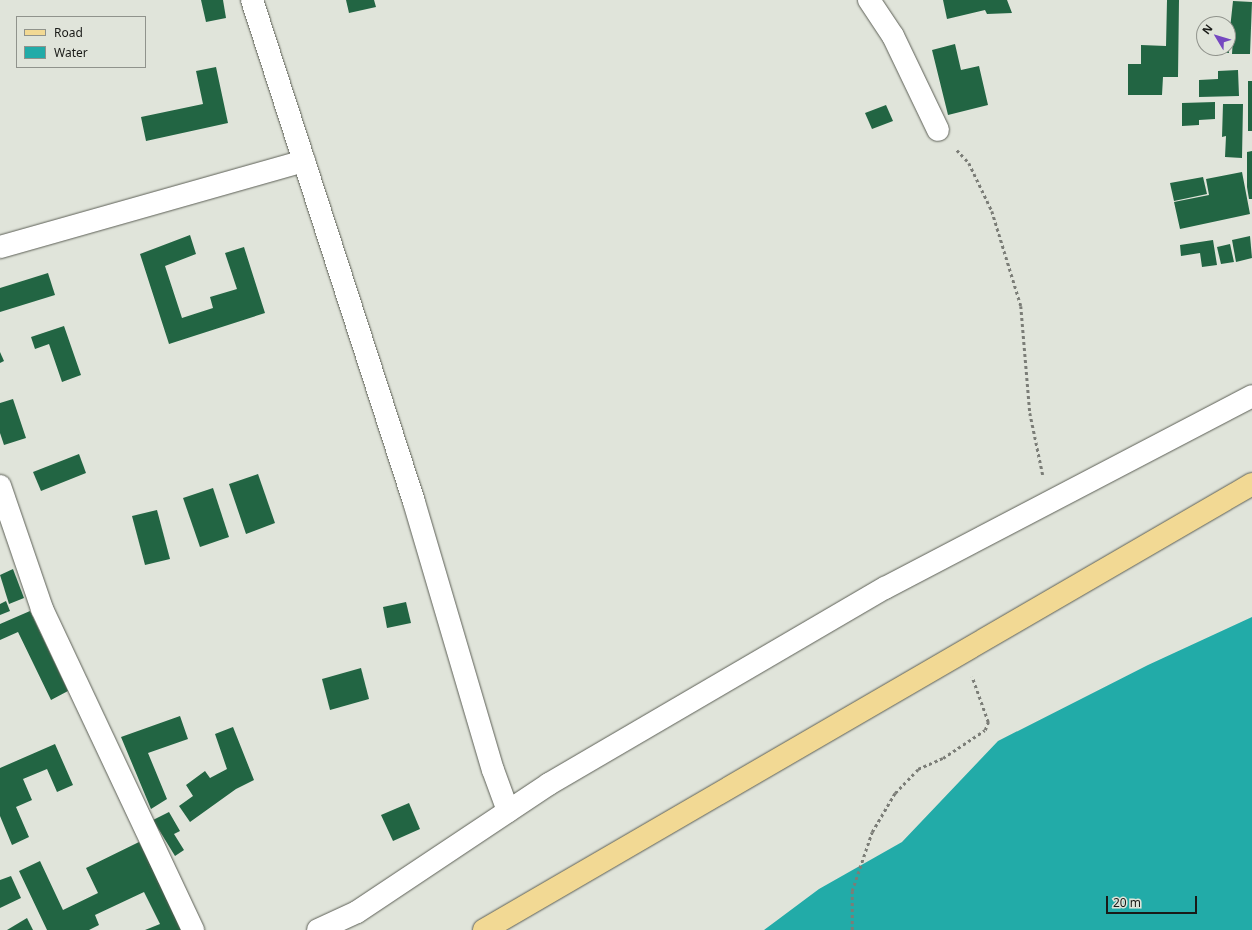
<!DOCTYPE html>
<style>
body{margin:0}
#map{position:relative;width:1252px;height:930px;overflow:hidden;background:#e0e4da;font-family:"Noto Sans",sans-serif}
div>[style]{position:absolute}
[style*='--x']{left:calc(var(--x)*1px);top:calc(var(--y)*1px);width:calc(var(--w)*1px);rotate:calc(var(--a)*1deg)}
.water>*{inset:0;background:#22aba8}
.building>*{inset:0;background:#226543}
.path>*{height:2.5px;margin-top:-1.25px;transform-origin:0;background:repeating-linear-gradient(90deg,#7b7d77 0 3px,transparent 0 6px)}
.roads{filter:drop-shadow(0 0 1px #5c5f56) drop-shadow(0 0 1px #5c5f56)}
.minor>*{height:22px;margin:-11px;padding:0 11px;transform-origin:11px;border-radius:11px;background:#fff}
.major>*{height:22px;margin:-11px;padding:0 11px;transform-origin:11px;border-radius:11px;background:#f2d994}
span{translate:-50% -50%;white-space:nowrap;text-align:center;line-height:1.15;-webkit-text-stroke:4px #e0e4da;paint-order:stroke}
.legend{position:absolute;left:16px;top:16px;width:130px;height:52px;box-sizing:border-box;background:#e0e4da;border:1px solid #90938c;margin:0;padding:5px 7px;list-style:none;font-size:12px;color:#191a17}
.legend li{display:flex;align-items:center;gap:8px;height:20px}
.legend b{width:20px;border:1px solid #90938c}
.north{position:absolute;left:1196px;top:16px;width:40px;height:40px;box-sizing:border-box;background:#e0e4da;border:1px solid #90938c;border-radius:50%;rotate:308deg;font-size:11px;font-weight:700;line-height:16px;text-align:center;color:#191a17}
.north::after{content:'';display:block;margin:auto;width:14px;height:18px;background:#7548c0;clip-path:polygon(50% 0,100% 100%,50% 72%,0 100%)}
.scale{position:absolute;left:1106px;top:896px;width:91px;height:18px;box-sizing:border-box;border:2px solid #191a17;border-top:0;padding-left:5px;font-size:12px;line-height:14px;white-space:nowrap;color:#191a17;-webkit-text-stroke:3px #e0e4da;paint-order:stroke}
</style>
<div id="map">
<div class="water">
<div style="clip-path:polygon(1252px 617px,1252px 930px,764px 930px,819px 889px,902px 842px,998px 741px,1148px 665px)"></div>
</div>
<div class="building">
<div style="clip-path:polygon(201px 0,223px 0,226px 18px,206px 22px)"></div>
<div style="clip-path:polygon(346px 0,374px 0,376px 7px,349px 13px)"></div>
<div style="clip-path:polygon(943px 0,1007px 0,1012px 13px,987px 14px,985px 10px,947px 19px)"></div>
<div style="clip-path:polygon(1167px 0,1179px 0,1178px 77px,1163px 77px,1162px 95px,1128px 95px,1128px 64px,1141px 64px,1141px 45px,1166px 46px)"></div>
<div style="clip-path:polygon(1233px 1px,1252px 2px,1250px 54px,1232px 54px,1233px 38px,1229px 38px)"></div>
<div style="clip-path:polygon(1228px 40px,1229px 53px,1214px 52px,1215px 48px,1228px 48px)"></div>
<div style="clip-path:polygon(955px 44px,961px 70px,979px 66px,988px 105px,948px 115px,932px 50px)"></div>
<div style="clip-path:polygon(216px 67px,228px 123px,146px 141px,141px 117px,203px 104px,196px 71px)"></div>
<div style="clip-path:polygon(1238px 70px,1239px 96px,1199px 97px,1199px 80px,1218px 79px,1218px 71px)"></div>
<div style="clip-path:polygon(1248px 81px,1252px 81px,1252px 131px,1248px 131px)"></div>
<div style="clip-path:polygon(1215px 102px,1215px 119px,1199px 120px,1199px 125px,1182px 126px,1182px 103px)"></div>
<div style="clip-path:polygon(1223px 104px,1243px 104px,1242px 158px,1225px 157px,1226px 136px,1222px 137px)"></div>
<div style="clip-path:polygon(886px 105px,893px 121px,872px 129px,865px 113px)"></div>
<div style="clip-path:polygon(1252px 151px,1252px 199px,1249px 199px,1247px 187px,1247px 152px)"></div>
<div style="clip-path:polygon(1242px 172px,1250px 214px,1180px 229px,1174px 202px,1209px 195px,1206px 179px)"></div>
<div style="clip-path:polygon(1203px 177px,1207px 194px,1174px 201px,1170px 183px)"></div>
<div style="clip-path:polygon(190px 235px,196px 254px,165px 266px,182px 318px,213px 308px,210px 297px,237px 289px,225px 253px,244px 247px,265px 313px,169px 344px,140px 254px)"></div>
<div style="clip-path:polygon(1250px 236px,1252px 258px,1236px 262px,1232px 240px)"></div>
<div style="clip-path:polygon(1213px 240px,1217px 265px,1202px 267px,1200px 253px,1181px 256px,1180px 245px)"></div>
<div style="clip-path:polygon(1230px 244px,1234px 262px,1221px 264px,1217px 247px)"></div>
<div style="clip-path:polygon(48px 273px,55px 295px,0 312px,0 288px)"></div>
<div style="clip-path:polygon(64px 326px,81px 375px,62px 382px,49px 344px,35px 349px,31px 337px)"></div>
<div style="clip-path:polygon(0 352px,4px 361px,0 363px)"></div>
<div style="clip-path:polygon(13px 399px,26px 438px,4px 445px,0 433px,0 403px)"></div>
<div style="clip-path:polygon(79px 454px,86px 473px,41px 491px,33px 472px)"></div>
<div style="clip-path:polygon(258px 474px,275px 523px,246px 534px,229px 484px)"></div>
<div style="clip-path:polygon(213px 488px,229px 537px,200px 547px,183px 498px)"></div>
<div style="clip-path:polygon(157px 510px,170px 559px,145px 565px,132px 516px)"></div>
<div style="clip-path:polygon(13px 569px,24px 598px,9px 604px,0 575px)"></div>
<div style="clip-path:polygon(6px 601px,10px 611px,0 615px,0 604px)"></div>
<div style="clip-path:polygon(406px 602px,411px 623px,387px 628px,383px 607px)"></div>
<div style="clip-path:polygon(30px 611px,68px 691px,51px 700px,18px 632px,0 640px,0 624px)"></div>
<div style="clip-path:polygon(361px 668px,369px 699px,330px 710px,322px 679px)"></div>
<div style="clip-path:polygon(180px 716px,188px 739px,148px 753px,167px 799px,151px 809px,121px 737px)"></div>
<div style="clip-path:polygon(233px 727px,254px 780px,236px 789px,190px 822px,179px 806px,193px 796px,186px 785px,205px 771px,210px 778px,227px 769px,215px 734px)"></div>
<div style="clip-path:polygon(55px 744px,73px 785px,57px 792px,47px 769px,23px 779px,32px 800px,16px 807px,29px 837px,12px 845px,0 816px,0 768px)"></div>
<div style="clip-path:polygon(409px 803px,420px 829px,393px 841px,381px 815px)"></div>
<div style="clip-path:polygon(169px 812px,180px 831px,174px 834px,184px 850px,175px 856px,153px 820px)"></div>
<div style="clip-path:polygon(139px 842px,183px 930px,145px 930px,160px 924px,144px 892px,95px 915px,99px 925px,89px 930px,47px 930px,19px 871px,40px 861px,63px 910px,98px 893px,86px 868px)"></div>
<div style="clip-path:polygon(11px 876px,21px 898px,0 908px,0 880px)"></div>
<div style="clip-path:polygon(27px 918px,33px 930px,7px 930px)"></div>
</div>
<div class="path">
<div style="--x:957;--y:150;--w:18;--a:47"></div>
<div style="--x:969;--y:163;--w:53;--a:64.4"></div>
<div style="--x:992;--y:211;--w:99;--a:73"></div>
<div style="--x:1021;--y:306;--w:107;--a:85.2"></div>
<div style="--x:1030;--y:413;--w:63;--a:78.2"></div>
<div style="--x:852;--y:930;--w:39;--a:-90"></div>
<div style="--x:852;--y:891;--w:62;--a:-71.3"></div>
<div style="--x:872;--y:832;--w:45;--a:-59.5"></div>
<div style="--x:895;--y:793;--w:33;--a:-46"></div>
<div style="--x:918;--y:769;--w:27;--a:-24"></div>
<div style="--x:943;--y:758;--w:50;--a:-33.7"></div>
<div style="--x:985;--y:730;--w:9;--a:-69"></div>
<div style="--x:988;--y:722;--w:48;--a:-109.6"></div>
</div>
<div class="roads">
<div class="minor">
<div style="--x:252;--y:0;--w:527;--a:72.11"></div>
<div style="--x:414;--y:502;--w:279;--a:73.6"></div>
<div style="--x:493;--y:770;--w:44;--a:69.9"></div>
<div style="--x:869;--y:0;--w:43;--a:56.3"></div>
<div style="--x:893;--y:36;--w:104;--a:64.4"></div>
<div style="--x:0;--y:247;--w:316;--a:-15.8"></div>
<div style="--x:0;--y:486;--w:130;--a:71.1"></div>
<div style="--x:42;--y:609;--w:355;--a:64.8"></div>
<div style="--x:318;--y:930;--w:43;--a:-24.8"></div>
<div style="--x:357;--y:912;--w:231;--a:-33.7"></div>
<div style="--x:549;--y:784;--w:389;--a:-30.3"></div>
<div style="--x:885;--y:588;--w:414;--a:-27.6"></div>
</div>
<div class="major">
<div style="--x:484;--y:930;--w:888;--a:-30.14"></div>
</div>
</div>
<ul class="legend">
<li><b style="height:5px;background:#f2d994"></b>Road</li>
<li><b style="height:11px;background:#22aba8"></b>Water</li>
</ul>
<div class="north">N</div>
<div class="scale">20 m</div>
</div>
